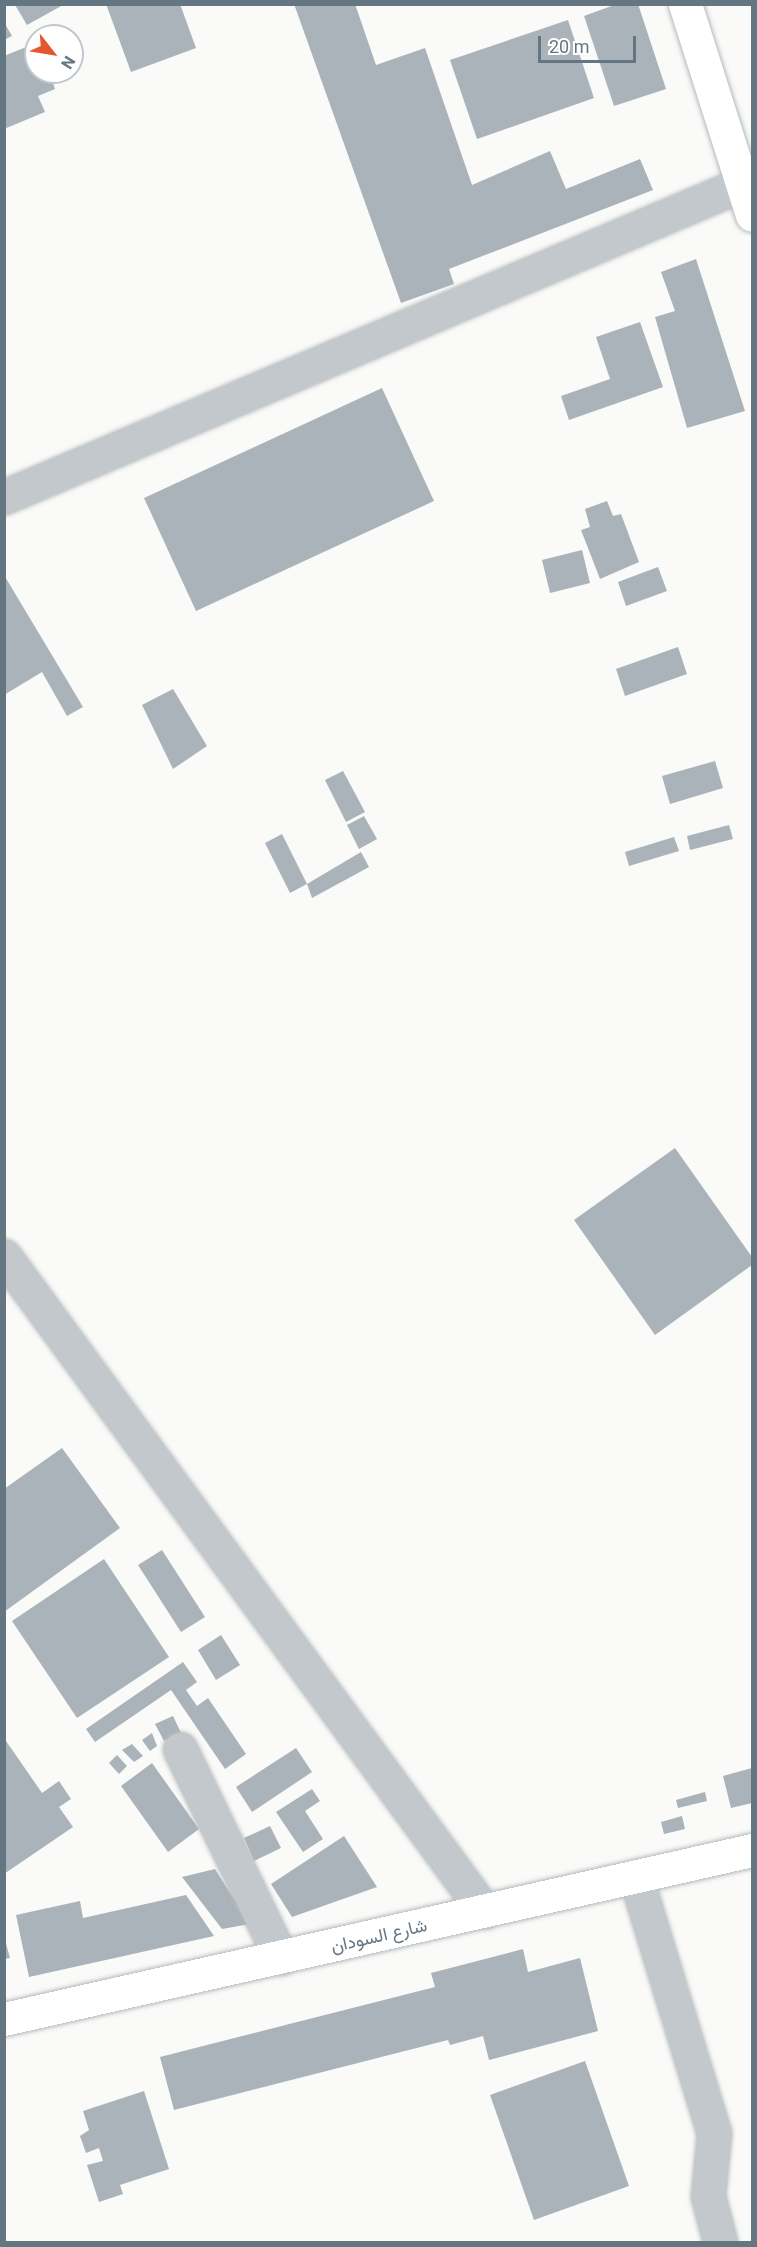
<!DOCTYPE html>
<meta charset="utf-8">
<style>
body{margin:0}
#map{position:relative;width:757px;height:2247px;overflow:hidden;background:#fafaf8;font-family:Roboto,Vazirmatn,sans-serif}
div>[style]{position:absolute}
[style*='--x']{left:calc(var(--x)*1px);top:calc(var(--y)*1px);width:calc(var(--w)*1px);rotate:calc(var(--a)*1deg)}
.building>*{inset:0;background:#aab3b9}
.roads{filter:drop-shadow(0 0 2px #b5babe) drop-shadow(0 0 2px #b5babe)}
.minor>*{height:33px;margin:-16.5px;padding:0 16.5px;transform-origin:16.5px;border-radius:16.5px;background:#c3c8cc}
.major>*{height:33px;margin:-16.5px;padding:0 16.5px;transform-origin:16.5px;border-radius:16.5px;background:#fff}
span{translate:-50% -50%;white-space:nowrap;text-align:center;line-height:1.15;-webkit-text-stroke:6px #fff;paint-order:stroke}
.street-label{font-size:18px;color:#657683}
.frame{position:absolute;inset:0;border:6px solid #657683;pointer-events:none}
.north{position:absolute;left:24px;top:24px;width:60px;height:60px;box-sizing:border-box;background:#fff;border:2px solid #c1c8cd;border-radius:50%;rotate:121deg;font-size:16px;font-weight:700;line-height:24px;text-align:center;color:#657683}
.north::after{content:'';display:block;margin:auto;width:21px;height:27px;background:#e4572e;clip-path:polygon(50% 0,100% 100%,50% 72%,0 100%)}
.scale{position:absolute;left:538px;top:36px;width:98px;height:27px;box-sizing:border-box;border:3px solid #657683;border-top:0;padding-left:8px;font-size:18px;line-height:21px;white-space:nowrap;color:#657683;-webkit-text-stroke:4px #fff;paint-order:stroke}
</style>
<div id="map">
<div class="building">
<div style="clip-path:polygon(106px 4px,180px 4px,196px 48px,131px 72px)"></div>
<div style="clip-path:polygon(294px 4px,355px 4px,376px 65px,425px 48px,472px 185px,550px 151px,566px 189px,640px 159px,653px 190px,449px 269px,454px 284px,401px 303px)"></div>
<div style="clip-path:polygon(617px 4px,638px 4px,666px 89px,614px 106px,584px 16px)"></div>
<div style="clip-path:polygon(15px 5px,63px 5px,27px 25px)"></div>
<div style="clip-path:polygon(568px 20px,594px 98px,477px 139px,450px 60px)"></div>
<div style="clip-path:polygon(4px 22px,12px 36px,4px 40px)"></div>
<div style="clip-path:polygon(36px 43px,36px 72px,49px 72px,55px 89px,38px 96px,45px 112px,4px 129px,4px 56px)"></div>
<div style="clip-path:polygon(696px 259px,745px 411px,687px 428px,655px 317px,675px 311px,661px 272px)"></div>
<div style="clip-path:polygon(640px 322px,663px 387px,569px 420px,561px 396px,610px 379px,596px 337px)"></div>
<div style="clip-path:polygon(382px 388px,434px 501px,196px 611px,144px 498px)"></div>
<div style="clip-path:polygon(607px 501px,613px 516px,621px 514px,639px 562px,600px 579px,581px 530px,590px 527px,585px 509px)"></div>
<div style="clip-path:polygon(582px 550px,590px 583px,550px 593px,542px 560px)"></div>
<div style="clip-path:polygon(658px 567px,667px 591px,626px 606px,618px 582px)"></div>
<div style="clip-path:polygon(4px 575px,83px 707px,67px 716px,42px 672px,4px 695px)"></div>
<div style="clip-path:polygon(678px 647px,687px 674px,625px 696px,616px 669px)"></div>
<div style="clip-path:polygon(173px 689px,207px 746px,173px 769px,142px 705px)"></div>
<div style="clip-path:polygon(715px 761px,723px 788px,670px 804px,662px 776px)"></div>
<div style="clip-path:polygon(343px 771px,365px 812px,346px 822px,325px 780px)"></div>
<div style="clip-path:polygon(364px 816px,377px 839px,359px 849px,347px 825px)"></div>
<div style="clip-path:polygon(729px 825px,733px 839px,690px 850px,687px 836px)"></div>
<div style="clip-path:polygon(282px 834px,307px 884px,290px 893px,265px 843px)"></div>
<div style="clip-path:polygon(674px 837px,679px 851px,629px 866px,625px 852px)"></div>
<div style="clip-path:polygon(361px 852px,369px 867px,312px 898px,307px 884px)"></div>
<div style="clip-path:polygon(675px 1148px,752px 1257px,752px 1265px,655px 1335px,574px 1220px)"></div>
<div style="clip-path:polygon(62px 1448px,120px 1528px,4px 1612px,4px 1489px)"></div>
<div style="clip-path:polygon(162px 1550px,205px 1617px,181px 1632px,138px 1565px)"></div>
<div style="clip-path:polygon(104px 1559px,169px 1657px,77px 1718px,12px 1621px)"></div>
<div style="clip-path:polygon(221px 1635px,240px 1665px,216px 1680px,198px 1650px)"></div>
<div style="clip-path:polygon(183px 1662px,197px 1682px,186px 1690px,197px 1706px,208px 1698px,246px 1754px,225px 1769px,171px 1690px,95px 1742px,86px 1729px)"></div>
<div style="clip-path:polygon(173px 1716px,181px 1733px,164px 1741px,155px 1724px)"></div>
<div style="clip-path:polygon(152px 1733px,157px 1746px,150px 1751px,142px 1740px)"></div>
<div style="clip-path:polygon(4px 1738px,42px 1793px,59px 1781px,71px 1799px,59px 1807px,73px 1827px,4px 1874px)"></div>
<div style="clip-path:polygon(132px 1744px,143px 1756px,134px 1762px,122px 1750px)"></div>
<div style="clip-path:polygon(296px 1748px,312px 1772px,252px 1812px,236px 1787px)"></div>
<div style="clip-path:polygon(117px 1755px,127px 1766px,119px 1774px,109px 1763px)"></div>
<div style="clip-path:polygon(152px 1763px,199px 1829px,168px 1852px,121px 1786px)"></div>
<div style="clip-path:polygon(752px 1768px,752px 1803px,731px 1808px,723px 1776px)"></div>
<div style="clip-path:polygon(312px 1789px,320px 1801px,305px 1811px,323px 1839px,303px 1852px,276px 1812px)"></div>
<div style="clip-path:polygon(705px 1792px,707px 1801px,678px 1808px,676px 1800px)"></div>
<div style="clip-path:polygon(682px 1816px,685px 1829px,664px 1834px,661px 1822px)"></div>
<div style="clip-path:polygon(270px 1826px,281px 1848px,254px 1861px,244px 1838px)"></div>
<div style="clip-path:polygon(344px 1836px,377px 1887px,292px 1917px,271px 1884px)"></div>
<div style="clip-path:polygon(215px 1869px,250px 1924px,222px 1929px,182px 1877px)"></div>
<div style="clip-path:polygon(186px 1895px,214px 1936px,29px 1977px,16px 1915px,80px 1901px,83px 1918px)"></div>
<div style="clip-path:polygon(4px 1936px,10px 1958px,4px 1959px)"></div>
<div style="clip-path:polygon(523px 1949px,528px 1972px,580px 1958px,598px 2031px,489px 2060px,483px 2036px,450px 2045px,448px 2040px,174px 2110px,160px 2057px,435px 1987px,431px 1973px)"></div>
<div style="clip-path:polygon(585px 2061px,629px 2186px,534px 2220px,490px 2095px)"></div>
<div style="clip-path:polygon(144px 2091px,169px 2169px,120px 2185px,123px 2194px,99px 2202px,87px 2165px,103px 2161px,99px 2148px,86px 2153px,80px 2136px,89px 2130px,83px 2111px)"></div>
</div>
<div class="roads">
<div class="minor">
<div style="--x:4;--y:497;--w:802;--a:-22.98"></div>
<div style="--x:4;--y:1256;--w:813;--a:53.75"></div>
<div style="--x:180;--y:1749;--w:232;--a:64.2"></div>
<div style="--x:636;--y:1878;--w:267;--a:73"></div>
<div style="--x:714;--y:2133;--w:63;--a:95.4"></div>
<div style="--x:708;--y:2196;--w:48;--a:75.4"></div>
</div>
<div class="major">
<div style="--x:685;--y:4;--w:221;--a:72.4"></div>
<div style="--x:4;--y:2019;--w:767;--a:-12.73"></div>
</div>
</div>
<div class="street-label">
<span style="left:379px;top:1936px;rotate:-13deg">شارع السودان</span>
</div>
<div class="frame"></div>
<div class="north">N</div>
<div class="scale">20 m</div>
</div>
